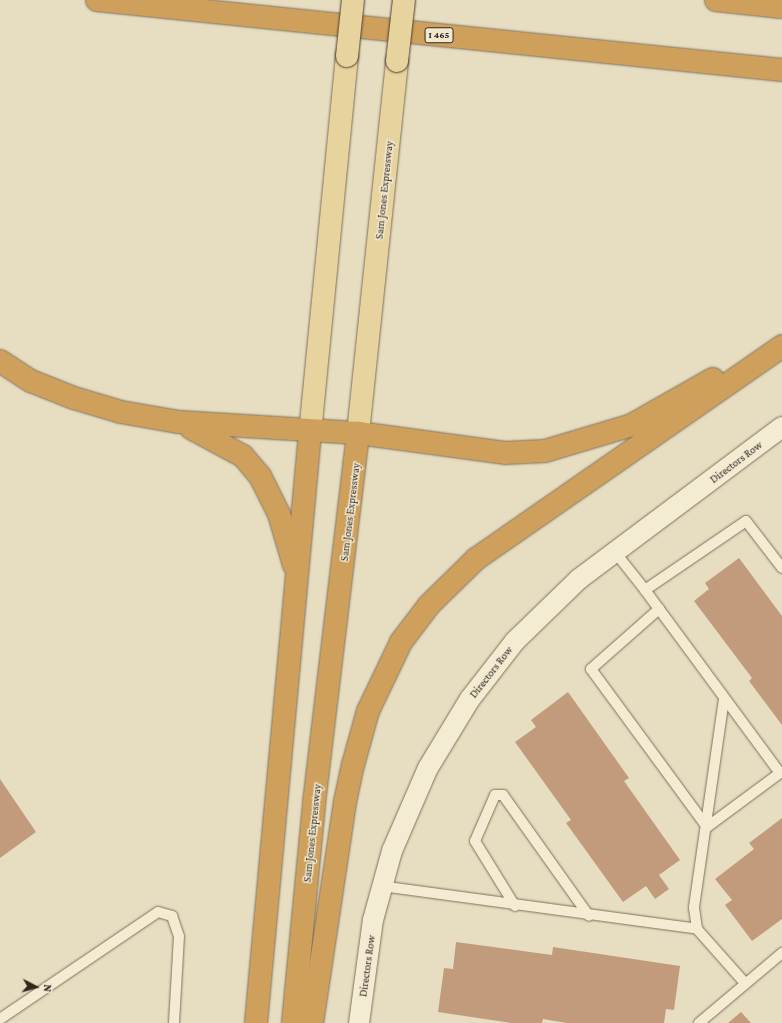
<!DOCTYPE html>
<style>
body{margin:0}
#map{position:relative;width:782px;height:1023px;overflow:hidden;background:#e7dec1;font-family:"Crimson Pro",serif}
div>[style]{position:absolute}
[style*='--x']{left:calc(var(--x)*1px);top:calc(var(--y)*1px);width:calc(var(--w)*1px);rotate:calc(var(--a)*1deg)}
.building>*{inset:0;background:#c19b7c}
.roads{filter:drop-shadow(0 0 1px #7f6f5b) drop-shadow(0 0 1px #7f6f5b)}
.lane>*{height:10px;margin:-5px;padding:0 5px;transform-origin:5px;border-radius:5px;background:#f4ebd3}
.street>*{height:20px;margin:-10px;padding:0 10px;transform-origin:10px;border-radius:10px;background:#f4ebd3}
.primary>*{height:22px;margin:-11px;padding:0 11px;transform-origin:11px;border-radius:11px;background:#e7d39d}
.highway>*{height:22px;margin:-11px;padding:0 11px;transform-origin:11px;border-radius:11px;background:#cea05b}
.bridges{filter:drop-shadow(0 0 1px #4d3e2f) drop-shadow(0 0 1px #4d3e2f)}
.primary-bridge>*{height:22px;margin:-11px;padding:0 11px;transform-origin:11px;border-radius:11px;background:#e7d39d}
span{translate:-50% -50%;white-space:nowrap;text-align:center;line-height:1.15;-webkit-text-stroke:3px #f0e8d0;paint-order:stroke}
.shield-label span{padding:1px 3px;background:#f0e8d0;border:1px solid;border-radius:3px;-webkit-text-stroke-width:0}
.shield-label{font-size:10px;color:#30271d;font-weight:700}
.street-label{font-size:11px;color:#30271d}
.north{position:absolute;left:16px;top:967px;width:40px;height:40px;-webkit-text-stroke:3px #f0e8d0;paint-order:stroke;rotate:96deg;font-size:11px;font-weight:700;line-height:16px;text-align:center;color:#30271d}
.north::after{content:'';display:block;margin:auto;width:14px;height:18px;background:#30271d;clip-path:polygon(50% 0,100% 100%,50% 72%,0 100%)}
</style>
<div id="map">
<div class="building">
<div style="clip-path:polygon(739px 558px,782px 616px,782px 725px,749px 681px,752px 678px,694px 601px,709px 589px,705px 583px)"></div>
<div style="clip-path:polygon(568px 692px,629px 778px,624px 781px,680px 860px,659px 875px,669px 889px,655px 899px,646px 886px,623px 902px,566px 823px,571px 820px,515px 742px,536px 727px,531px 720px)"></div>
<div style="clip-path:polygon(0 779px,36px 832px,0 858px)"></div>
<div style="clip-path:polygon(782px 818px,782px 919px,752px 941px,725px 905px,732px 900px,715px 879px,754px 849px,749px 843px)"></div>
<div style="clip-path:polygon(456px 942px,552px 955px,553px 947px,680px 966px,674px 1010px,666px 1009px,664px 1023px,567px 1023px,543px 1019px,542px 1023px,511px 1023px,438px 1012px,444px 968px,453px 969px)"></div>
<div style="clip-path:polygon(741px 1012px,751px 1023px,728px 1023px)"></div>
</div>
<div class="roads">
<div class="lane">
<div style="--x:615;--y:552;--w:48;--a:51.7"></div>
<div style="--x:645;--y:590;--w:122;--a:-34.3"></div>
<div style="--x:746;--y:521;--w:59;--a:52.5"></div>
<div style="--x:645;--y:590;--w:227;--a:53.6"></div>
<div style="--x:780;--y:773;--w:91;--a:143.5"></div>
<div style="--x:707;--y:827;--w:196;--a:-126.3"></div>
<div style="--x:591;--y:669;--w:91;--a:-41.4"></div>
<div style="--x:381;--y:886;--w:319;--a:7.7"></div>
<div style="--x:697;--y:929;--w:71;--a:48.4"></div>
<div style="--x:515;--y:906;--w:76;--a:-121.6"></div>
<div style="--x:475;--y:841;--w:50;--a:-66.5"></div>
<div style="--x:495;--y:795;--w:8;--a:0"></div>
<div style="--x:503;--y:795;--w:148;--a:54.6"></div>
<div style="--x:697;--y:929;--w:22;--a:-98"></div>
<div style="--x:694;--y:907;--w:210;--a:-81.8"></div>
<div style="--x:0;--y:1019;--w:191;--a:-34.1"></div>
<div style="--x:158;--y:912;--w:15;--a:16"></div>
<div style="--x:172;--y:916;--w:21;--a:71"></div>
<div style="--x:179;--y:936;--w:87;--a:93.3"></div>
<div style="--x:699;--y:1023;--w:109;--a:-40.1"></div>
</div>
<div class="street">
<div style="--x:359;--y:1023;--w:104;--a:-82.3"></div>
<div style="--x:373;--y:920;--w:72;--a:-74.6"></div>
<div style="--x:392;--y:851;--w:90;--a:-66.6"></div>
<div style="--x:428;--y:768;--w:81;--a:-58.7"></div>
<div style="--x:470;--y:699;--w:73;--a:-52.2"></div>
<div style="--x:515;--y:641;--w:89;--a:-44.1"></div>
<div style="--x:579;--y:579;--w:254;--a:-36.8"></div>
</div>
<div class="primary">
<div style="--x:310;--y:433;--w:379;--a:-84.4"></div>
<div style="--x:358;--y:433;--w:374;--a:-84"></div>
</div>
<div class="highway">
<div style="--x:97;--y:0;--w:689;--a:5.83"></div>
<div style="--x:716;--y:0;--w:66;--a:6.1"></div>
<div style="--x:0;--y:361;--w:37;--a:33"></div>
<div style="--x:31;--y:381;--w:46;--a:21.6"></div>
<div style="--x:74;--y:398;--w:49;--a:16.6"></div>
<div style="--x:121;--y:412;--w:59;--a:9.8"></div>
<div style="--x:179;--y:422;--w:179;--a:3.5"></div>
<div style="--x:358;--y:433;--w:148;--a:7.7"></div>
<div style="--x:505;--y:453;--w:40;--a:-2.9"></div>
<div style="--x:545;--y:451;--w:91;--a:-16.6"></div>
<div style="--x:632;--y:425;--w:93;--a:-29.6"></div>
<div style="--x:191;--y:428;--w:59;--a:28.3"></div>
<div style="--x:243;--y:456;--w:26;--a:50"></div>
<div style="--x:260;--y:476;--w:42;--a:63.4"></div>
<div style="--x:279;--y:514;--w:53;--a:73.6"></div>
<div style="--x:256;--y:1023;--w:592;--a:-84.77"></div>
<div style="--x:293;--y:1023;--w:221;--a:-84.5"></div>
<div style="--x:314;--y:803;--w:373;--a:-83.2"></div>
<div style="--x:312;--y:1023;--w:223;--a:-81.5"></div>
<div style="--x:345;--y:802;--w:38;--a:-78"></div>
<div style="--x:353;--y:765;--w:56;--a:-74.5"></div>
<div style="--x:368;--y:711;--w:76;--a:-64.4"></div>
<div style="--x:401;--y:642;--w:46;--a:-52.9"></div>
<div style="--x:429;--y:605;--w:66;--a:-44.4"></div>
<div style="--x:476;--y:559;--w:373;--a:-34.8"></div>
</div>
</div>
<div class="bridges">
<div class="primary-bridge">
<div style="--x:347;--y:56;--w:56;--a:-83.9"></div>
<div style="--x:397;--y:61;--w:61;--a:-83.5"></div>
</div>
</div>
<div class="shield-label">
<span style="left:439px;top:35px">I 465</span>
</div>
<div class="street-label">
<span style="left:384px;top:190px;rotate:-84deg">Sam Jones Expressway</span>
<span style="left:736px;top:462px;rotate:-37deg">Directors Row</span>
<span style="left:350px;top:512px;rotate:-83deg">Sam Jones Expressway</span>
<span style="left:491px;top:672px;rotate:-52deg">Directors Row</span>
<span style="left:312px;top:833px;rotate:-84deg">Sam Jones Expressway</span>
<span style="left:367px;top:966px;rotate:-82deg">Directors Row</span>
</div>
<div class="north">N</div>
</div>
